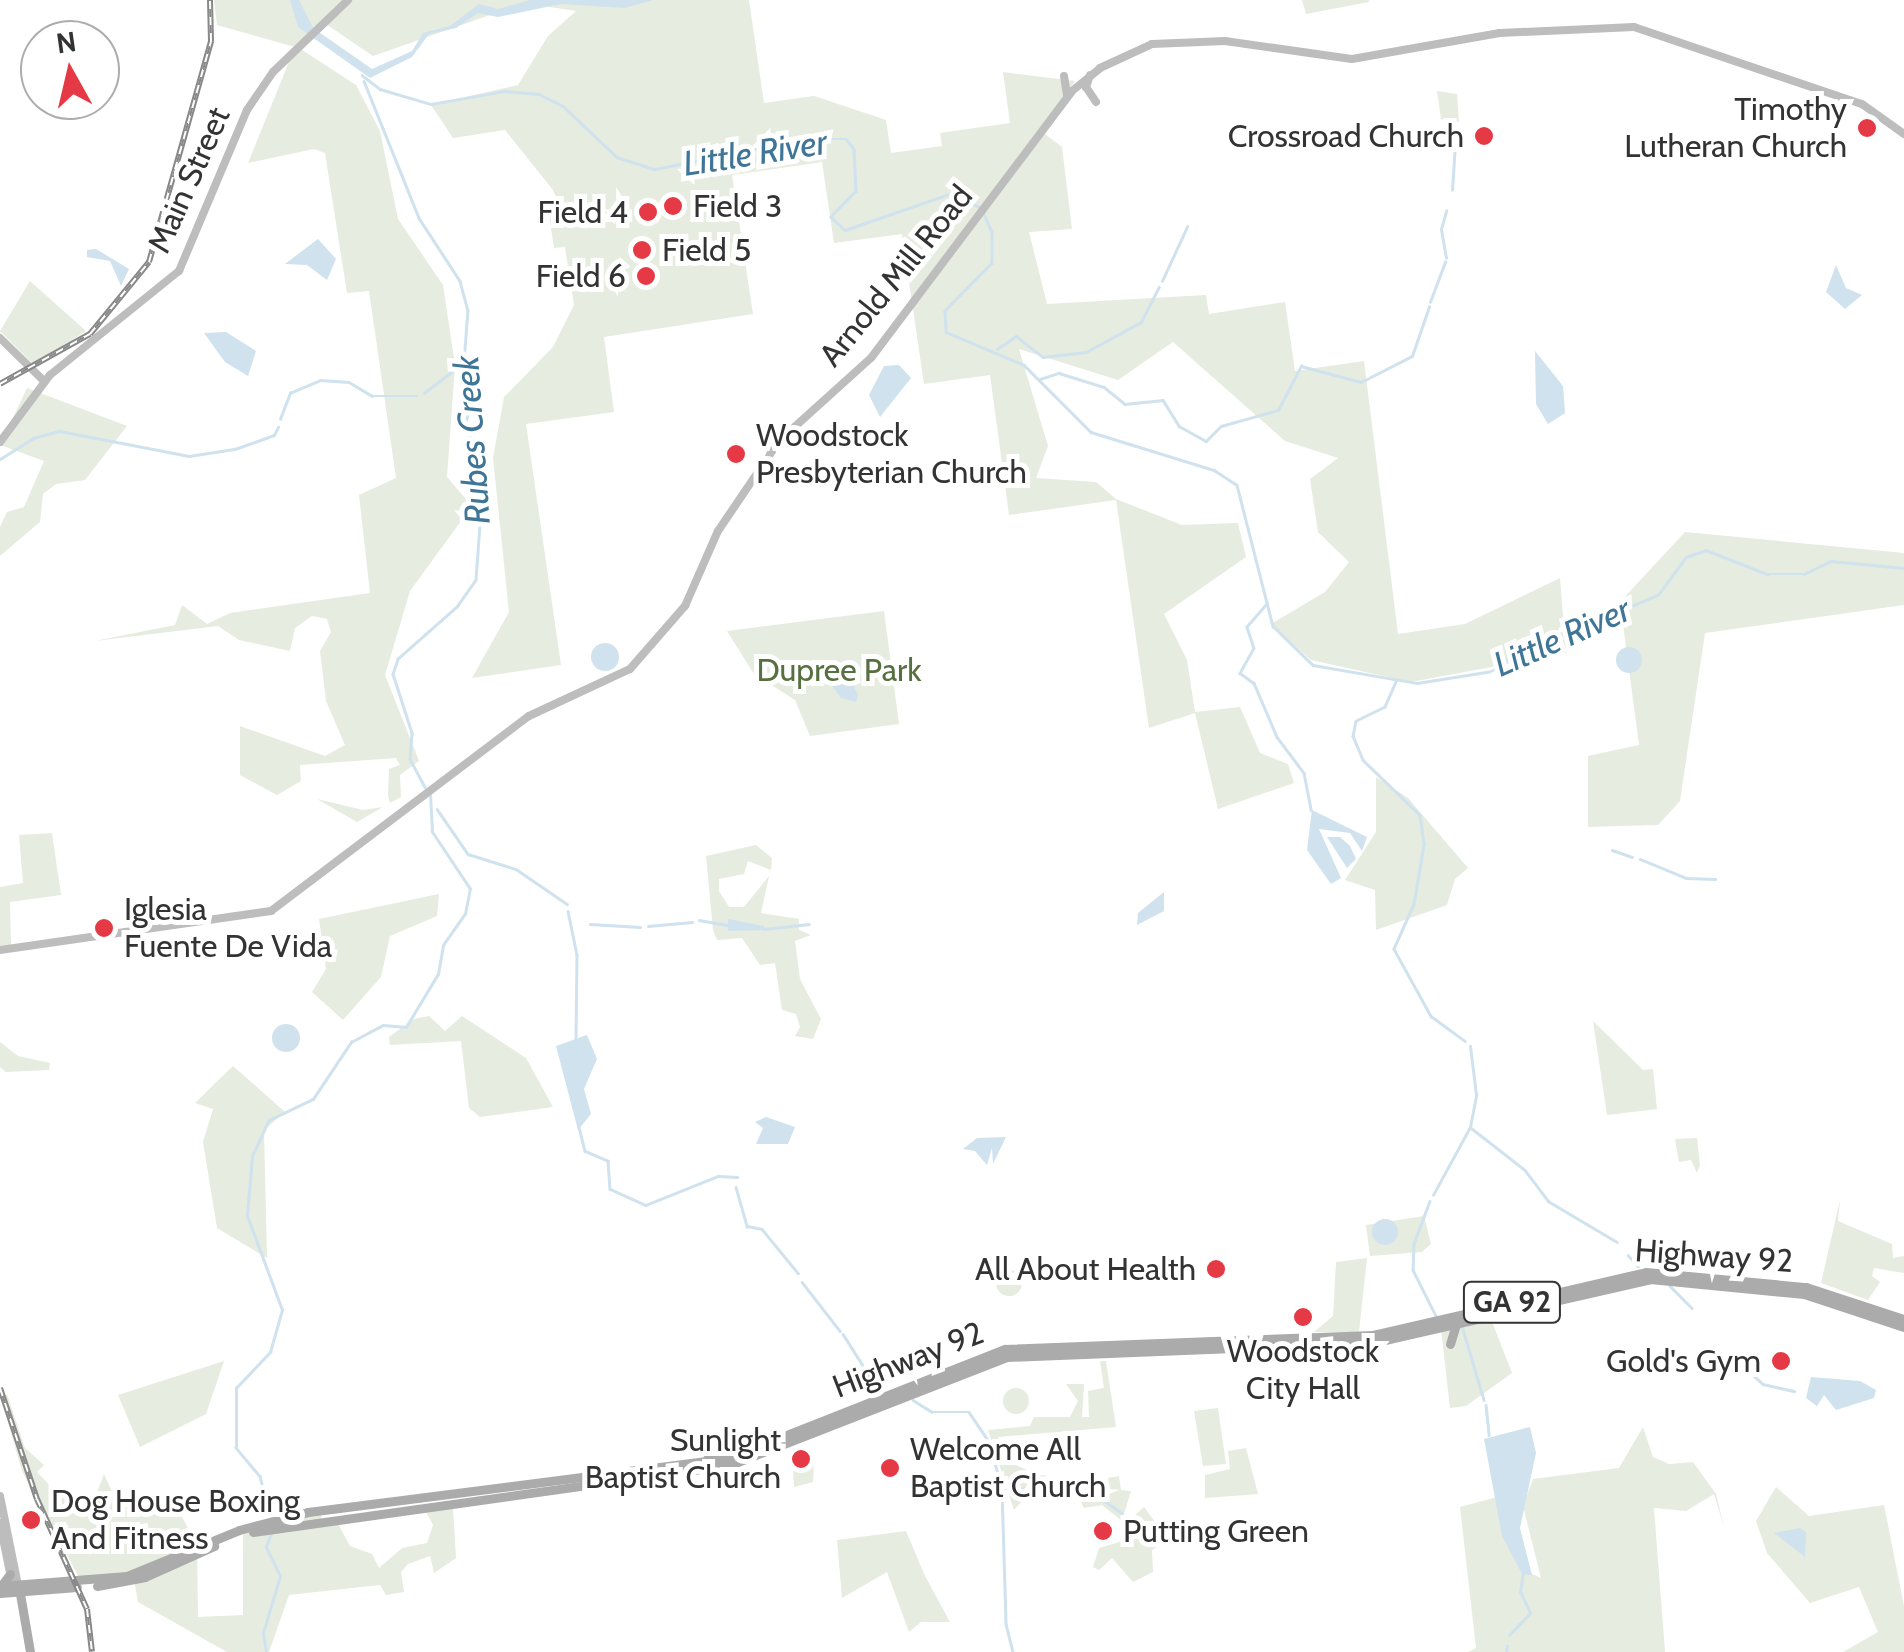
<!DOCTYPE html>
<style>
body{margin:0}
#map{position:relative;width:1904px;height:1652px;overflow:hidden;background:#fff;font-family:Cabin,sans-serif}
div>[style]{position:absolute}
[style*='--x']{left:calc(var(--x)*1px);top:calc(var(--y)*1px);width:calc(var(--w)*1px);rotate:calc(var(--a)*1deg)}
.green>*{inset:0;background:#e6ecdf}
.round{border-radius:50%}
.water>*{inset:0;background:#cfe2ee}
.stream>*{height:2.5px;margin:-1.25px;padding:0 1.25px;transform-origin:1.25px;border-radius:1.25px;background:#cfe2ee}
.secondary>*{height:8px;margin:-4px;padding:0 4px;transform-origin:4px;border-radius:4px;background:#bdbdbd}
.primary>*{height:9px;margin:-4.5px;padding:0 4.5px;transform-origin:4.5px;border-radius:4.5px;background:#ababab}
.rail>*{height:6px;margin-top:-3px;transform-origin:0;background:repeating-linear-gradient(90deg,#fff 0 8px,#888 0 16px);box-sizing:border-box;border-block:2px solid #888}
.dots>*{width:28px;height:28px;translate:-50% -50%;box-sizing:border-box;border:5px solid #fff;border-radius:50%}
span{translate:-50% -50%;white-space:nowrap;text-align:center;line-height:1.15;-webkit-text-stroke:10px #fff;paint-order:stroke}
.shield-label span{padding:2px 8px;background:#fff;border:2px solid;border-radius:8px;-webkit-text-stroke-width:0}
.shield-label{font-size:30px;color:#333;font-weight:700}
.poi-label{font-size:32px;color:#333}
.right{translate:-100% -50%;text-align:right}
.left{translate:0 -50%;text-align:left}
.street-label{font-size:32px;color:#333}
.park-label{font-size:32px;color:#56703f}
.water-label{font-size:35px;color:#3f7597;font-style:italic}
.north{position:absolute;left:20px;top:20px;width:100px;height:100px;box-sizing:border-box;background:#fff;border:2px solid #adadad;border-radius:50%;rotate:352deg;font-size:28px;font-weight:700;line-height:40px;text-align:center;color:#333}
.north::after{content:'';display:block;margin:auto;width:35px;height:45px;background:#e63946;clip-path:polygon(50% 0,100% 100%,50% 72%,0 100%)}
</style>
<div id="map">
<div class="green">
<div style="clip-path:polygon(214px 0,749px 0,764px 103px,814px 96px,886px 120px,891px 153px,942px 146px,940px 133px,1010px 123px,1003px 72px,1075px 81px,1041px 131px,1062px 147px,1072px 229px,1029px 232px,1047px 304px,1206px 295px,1209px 314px,1285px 302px,1295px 371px,1364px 361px,1398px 634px,1465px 624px,1560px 578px,1566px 653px,1411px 682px,1311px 660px,1271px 624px,1325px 592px,1349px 562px,1318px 532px,1310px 479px,1338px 458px,1285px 441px,1173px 342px,1118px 380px,1019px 349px,1048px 446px,1036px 478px,1096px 482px,1116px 499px,1182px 525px,1238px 523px,1246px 557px,1164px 614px,1187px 660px,1195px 712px,1240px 707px,1260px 753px,1288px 764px,1294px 783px,1218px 809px,1195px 713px,1149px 728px,1116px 500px,1009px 515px,990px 375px,924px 384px,902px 234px,834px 243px,822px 162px,732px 175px,753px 314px,604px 337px,614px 412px,526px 424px,561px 665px,472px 678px,509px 612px,493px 458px,504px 397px,553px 347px,574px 305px,565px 247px,554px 248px,547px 201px,557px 199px,553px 190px,505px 130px,453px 138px,431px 105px,518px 85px,548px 36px,576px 11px,524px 3px,373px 56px,323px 22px,296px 46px,356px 85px,380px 131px,398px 219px,443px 285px,455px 365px,447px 477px,472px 506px,410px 591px,385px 675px,419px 761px,400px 775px,401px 797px,390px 803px,388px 796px,389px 769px,400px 765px,396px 758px,300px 765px,301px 781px,277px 795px,240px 775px,240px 726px,325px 756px,345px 745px,326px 701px,320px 651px,331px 632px,327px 619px,312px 616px,295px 628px,290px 651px,239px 640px,218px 626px,95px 641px,175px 625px,182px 605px,207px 624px,230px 613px,370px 593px,359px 495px,396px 478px,369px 291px,347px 293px,325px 153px,314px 149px,248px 163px,295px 47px,217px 25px)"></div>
<div style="clip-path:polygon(1302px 0,1369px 0,1369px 2px,1306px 14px)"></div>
<div style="clip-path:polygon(1437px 91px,1457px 94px,1459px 122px,1441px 119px)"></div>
<div style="clip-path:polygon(30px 281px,86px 331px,34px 365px,0 331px)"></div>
<div style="clip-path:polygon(27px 388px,127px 426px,85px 480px,56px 484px,43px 494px,40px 522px,0 556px,0 527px,7px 512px,24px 507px,44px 461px,0 445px)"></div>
<div style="clip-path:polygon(1685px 532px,1904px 553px,1904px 605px,1705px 633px,1680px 801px,1658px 825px,1588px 827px,1588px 756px,1639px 745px,1620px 602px)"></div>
<div style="clip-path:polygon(884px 611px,899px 724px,810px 736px,795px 700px,754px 674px,727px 631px)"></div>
<div style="clip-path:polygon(1376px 777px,1408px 798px,1468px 868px,1455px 879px,1447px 905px,1376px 930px,1375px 890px,1345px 880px,1376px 832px)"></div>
<div style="clip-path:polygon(317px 799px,363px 810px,383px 807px,357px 822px)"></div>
<div style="clip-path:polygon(52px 833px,61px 895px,10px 902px,11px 945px,0 946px,0 887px,23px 883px,19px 835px)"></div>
<div style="clip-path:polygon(756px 845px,772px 858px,771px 870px,748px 861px,744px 874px,719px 879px,719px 891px,729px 907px,744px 907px,769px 876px,761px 913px,799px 919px,799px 930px,811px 935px,795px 941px,800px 979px,821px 1019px,813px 1039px,795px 1036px,800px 1027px,796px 1014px,782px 1010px,775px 963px,760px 965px,742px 938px,717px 940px,713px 930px,706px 856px)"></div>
<div style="clip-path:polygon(439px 894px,437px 916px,390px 936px,381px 977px,343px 1020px,312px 992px,326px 969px,319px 919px)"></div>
<div style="clip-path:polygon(429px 1016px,445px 1031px,462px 1016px,526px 1058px,553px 1107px,480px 1117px,469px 1108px,461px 1041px,390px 1045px,389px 1037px,414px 1019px)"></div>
<div style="clip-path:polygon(1593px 1021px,1643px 1070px,1653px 1069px,1657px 1109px,1607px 1115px)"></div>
<div style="clip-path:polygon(0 1042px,18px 1056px,50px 1063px,49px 1070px,6px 1072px,0 1067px)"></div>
<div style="clip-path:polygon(233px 1066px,285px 1112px,264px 1130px,267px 1258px,217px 1228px,203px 1142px,213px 1109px,195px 1103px)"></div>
<div style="clip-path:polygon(1697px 1138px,1700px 1165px,1697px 1173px,1691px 1160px,1679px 1162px,1675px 1139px)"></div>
<div style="clip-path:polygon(1840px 1200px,1838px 1221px,1892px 1244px,1893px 1258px,1904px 1256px,1904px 1273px,1874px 1268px,1872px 1276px,1880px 1282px,1868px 1300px,1821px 1283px)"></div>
<div style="clip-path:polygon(1424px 1216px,1431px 1244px,1422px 1252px,1370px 1256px,1366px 1225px)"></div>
<div style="clip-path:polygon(1367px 1258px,1359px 1332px,1314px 1332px,1333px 1316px,1336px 1262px)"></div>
<div class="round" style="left:996px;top:1270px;width:26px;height:26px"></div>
<div style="clip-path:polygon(1489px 1314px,1512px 1373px,1466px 1406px,1450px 1408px,1440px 1320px)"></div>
<div style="clip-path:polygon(224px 1361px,206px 1414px,140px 1447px,118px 1395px)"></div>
<div style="clip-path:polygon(1100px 1361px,1106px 1361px,1116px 1427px,998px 1437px,1013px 1464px,1039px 1475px,1100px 1480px,1097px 1490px,1108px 1494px,1120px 1490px,1110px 1489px,1108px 1478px,1119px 1476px,1121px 1490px,1131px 1491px,1122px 1521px,1102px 1505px,1084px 1508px,1079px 1498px,1062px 1494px,1024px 1499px,1014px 1510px,988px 1430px,1030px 1426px,1034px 1417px,1070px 1417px,1078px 1401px,1066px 1384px,1084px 1384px,1082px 1417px,1089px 1417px,1088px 1391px,1104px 1388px)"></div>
<div class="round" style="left:1003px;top:1388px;width:26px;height:26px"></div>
<div style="clip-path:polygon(7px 1394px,25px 1448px,44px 1465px,37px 1472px,52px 1488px,83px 1506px,92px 1506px,104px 1474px,117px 1503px,141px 1507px,170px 1493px,197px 1546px,198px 1617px,243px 1615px,243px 1527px,320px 1510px,323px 1526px,337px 1522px,350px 1546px,372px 1554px,379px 1568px,402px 1548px,427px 1543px,433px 1525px,425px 1510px,453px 1507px,456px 1558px,434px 1573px,430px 1556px,408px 1564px,401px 1572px,404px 1592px,386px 1595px,380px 1585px,289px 1595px,269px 1652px,227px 1652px,138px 1602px,133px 1574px,82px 1583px,22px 1471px,1px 1398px)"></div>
<div style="clip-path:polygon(1218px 1408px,1226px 1464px,1203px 1466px,1194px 1411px)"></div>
<div style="clip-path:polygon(1643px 1427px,1653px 1457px,1669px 1464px,1693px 1462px,1716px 1494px,1724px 1527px,1714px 1494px,1686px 1511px,1654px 1508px,1665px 1652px,1468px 1652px,1476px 1648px,1460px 1507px,1505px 1495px,1526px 1571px,1541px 1578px,1523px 1506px,1533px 1479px,1619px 1468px)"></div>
<div style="clip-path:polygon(1246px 1448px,1258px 1494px,1205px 1498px,1205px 1475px,1230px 1469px,1228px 1451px)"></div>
<div style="clip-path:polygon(814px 1460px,813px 1482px,794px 1487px,793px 1470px)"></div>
<div style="clip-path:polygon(1776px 1487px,1809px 1516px,1884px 1505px,1904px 1606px,1904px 1652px,1843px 1652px,1878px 1632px,1859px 1587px,1810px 1603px,1767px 1553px,1756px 1521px)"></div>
<div style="clip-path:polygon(1144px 1507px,1163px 1533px,1163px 1543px,1152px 1550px,1153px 1572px,1133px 1582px,1112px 1558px,1099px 1570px,1093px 1567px,1099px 1548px,1140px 1536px,1132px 1518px)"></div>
<div style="clip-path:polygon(906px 1531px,925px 1576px,950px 1622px,921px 1622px,909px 1632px,887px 1572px,842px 1598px,837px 1540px)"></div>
</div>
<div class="water">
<div style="clip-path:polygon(290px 0,299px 0,313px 28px,372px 69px,412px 51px,423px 33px,450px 26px,479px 4px,498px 9px,530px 0,653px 0,625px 8px,561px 4px,498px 17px,478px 13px,456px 28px,429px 34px,412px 57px,370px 78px,298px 27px)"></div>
<div style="clip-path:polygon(318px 239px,336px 259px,327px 280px,307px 265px,285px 264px)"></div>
<div style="clip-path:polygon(96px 249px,129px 269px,121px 286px,110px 261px,87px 257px,87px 250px)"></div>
<div style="clip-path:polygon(1836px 265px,1846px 288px,1862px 295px,1845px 309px,1826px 292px)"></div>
<div style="clip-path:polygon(226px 332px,256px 351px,248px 376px,225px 362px,204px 333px)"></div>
<div style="clip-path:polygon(1535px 351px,1563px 386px,1565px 413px,1548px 424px,1536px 404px)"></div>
<div style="clip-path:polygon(899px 365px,911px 378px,880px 417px,869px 395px,884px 366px)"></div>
<div class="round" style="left:591px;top:643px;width:28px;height:28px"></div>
<div class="round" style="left:1616px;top:647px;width:26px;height:26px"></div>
<div style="clip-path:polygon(844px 665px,858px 695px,856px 702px,841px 698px,821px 671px)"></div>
<div style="clip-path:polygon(1312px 810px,1367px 837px,1362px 851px,1350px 833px,1319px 829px,1341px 878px,1331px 884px,1307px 850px)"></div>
<div style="clip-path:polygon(1327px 837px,1340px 837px,1350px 846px,1356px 859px,1347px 868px)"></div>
<div style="clip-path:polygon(1164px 892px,1164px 911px,1137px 925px,1138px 913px)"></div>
<div style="clip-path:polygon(728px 919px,764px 926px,765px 930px,728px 931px)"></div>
<div class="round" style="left:272px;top:1024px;width:28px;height:28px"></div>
<div style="clip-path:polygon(587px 1035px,597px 1059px,584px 1089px,591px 1114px,578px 1130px,556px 1046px)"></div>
<div style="clip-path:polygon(766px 1117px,795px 1127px,788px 1144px,756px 1144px,763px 1128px,755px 1122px)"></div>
<div style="clip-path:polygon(1006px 1137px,993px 1164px,992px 1148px,987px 1165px,975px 1151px,963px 1149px,977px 1138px)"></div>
<div class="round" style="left:1372px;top:1219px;width:26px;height:26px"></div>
<div style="clip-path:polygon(1811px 1377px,1860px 1381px,1876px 1390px,1874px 1398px,1836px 1410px,1824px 1395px,1817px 1406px,1806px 1398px)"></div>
<div style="clip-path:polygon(1530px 1427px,1536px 1453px,1520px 1528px,1532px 1575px,1522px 1574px,1502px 1536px,1484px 1439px)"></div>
<div style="clip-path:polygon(1800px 1528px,1806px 1532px,1805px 1557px,1774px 1533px)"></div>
</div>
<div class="stream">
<div style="--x:362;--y:75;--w:23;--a:38"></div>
<div style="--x:380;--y:89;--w:53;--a:16.4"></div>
<div style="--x:431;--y:104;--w:75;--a:-10"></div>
<div style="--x:505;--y:91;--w:34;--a:5"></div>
<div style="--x:539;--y:94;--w:27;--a:27"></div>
<div style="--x:563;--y:106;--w:74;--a:43.4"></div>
<div style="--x:617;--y:157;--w:40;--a:18"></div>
<div style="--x:655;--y:169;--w:152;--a:-11.4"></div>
<div style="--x:804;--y:139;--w:42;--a:0"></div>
<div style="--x:846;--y:139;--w:13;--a:51"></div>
<div style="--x:854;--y:149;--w:42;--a:87.3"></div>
<div style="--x:856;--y:191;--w:36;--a:134"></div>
<div style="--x:831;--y:217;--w:19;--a:43"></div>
<div style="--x:845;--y:230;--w:113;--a:-19.1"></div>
<div style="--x:952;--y:193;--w:30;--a:27"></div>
<div style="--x:364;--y:81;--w:148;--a:68.1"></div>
<div style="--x:419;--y:218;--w:75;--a:56.9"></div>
<div style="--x:460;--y:281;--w:30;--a:75"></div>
<div style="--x:468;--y:310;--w:52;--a:94.4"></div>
<div style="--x:464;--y:362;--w:39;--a:78"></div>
<div style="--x:472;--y:400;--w:24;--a:105"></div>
<div style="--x:466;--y:423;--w:49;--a:73.4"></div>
<div style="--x:480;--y:470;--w:28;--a:107"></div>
<div style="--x:472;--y:497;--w:29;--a:74"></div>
<div style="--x:480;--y:525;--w:55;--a:94.2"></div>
<div style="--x:476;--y:580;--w:32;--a:125"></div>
<div style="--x:458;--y:606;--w:80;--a:138.5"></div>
<div style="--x:398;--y:659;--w:16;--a:108"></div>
<div style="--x:393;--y:674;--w:62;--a:72.1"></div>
<div style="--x:412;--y:733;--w:26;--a:94"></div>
<div style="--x:410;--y:759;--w:32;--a:62"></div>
<div style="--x:1452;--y:190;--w:47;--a:-86.3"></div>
<div style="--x:984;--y:214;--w:20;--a:66"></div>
<div style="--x:992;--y:232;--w:31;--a:90"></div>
<div style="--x:992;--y:263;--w:67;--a:134.4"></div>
<div style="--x:945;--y:311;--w:21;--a:87"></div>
<div style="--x:946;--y:332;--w:85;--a:22.9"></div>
<div style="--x:1024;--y:365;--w:95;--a:45"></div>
<div style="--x:1091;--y:432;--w:129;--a:17.2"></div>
<div style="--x:1214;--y:470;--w:27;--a:33"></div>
<div style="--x:1237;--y:485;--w:146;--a:75.7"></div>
<div style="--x:1273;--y:626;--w:56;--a:44.3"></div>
<div style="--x:1313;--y:665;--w:106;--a:9.8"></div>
<div style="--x:1417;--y:683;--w:76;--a:-9.1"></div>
<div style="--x:1492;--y:671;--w:26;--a:-37"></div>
<div style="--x:1513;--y:655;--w:157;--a:-22.5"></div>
<div style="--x:1658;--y:595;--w:47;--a:-53.6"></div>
<div style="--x:1686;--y:557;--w:21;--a:-19"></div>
<div style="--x:1706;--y:550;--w:66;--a:21.5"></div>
<div style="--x:1767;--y:574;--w:37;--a:0"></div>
<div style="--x:1804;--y:574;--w:30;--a:-26"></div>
<div style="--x:1831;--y:561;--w:73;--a:5.5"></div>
<div style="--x:1446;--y:258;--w:29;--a:-100"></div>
<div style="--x:1441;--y:229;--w:19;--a:-74"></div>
<div style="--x:1162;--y:281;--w:60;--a:-65.2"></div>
<div style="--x:1430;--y:302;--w:43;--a:-69.4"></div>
<div style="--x:997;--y:349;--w:23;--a:-34"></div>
<div style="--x:1016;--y:336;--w:34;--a:38"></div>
<div style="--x:1043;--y:357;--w:43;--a:-6.6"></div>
<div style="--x:1086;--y:352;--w:63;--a:-28.6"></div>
<div style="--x:1141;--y:322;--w:39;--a:-63"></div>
<div style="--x:1040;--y:379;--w:20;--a:-18"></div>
<div style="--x:1059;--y:373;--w:47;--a:17.3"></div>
<div style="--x:1104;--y:387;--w:27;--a:39"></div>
<div style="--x:1125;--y:404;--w:38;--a:-6"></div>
<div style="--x:1163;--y:400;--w:31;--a:58"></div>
<div style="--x:1179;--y:426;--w:31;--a:29"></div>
<div style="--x:1206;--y:441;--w:21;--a:-45"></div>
<div style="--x:1221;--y:426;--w:59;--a:-15.7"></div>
<div style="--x:1278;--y:410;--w:50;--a:-62.4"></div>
<div style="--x:1301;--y:366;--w:62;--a:14.9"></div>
<div style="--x:1361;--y:382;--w:57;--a:-27"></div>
<div style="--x:1412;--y:356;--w:52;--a:-70.9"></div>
<div style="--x:424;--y:393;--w:49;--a:-37.6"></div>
<div style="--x:280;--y:419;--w:28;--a:-69"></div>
<div style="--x:290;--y:393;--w:33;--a:-23"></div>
<div style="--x:320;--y:380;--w:29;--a:4"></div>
<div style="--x:349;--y:382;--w:27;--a:31"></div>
<div style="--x:372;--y:396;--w:45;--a:0"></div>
<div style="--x:0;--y:459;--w:39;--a:-32"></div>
<div style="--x:33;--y:438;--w:28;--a:-15"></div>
<div style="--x:60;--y:431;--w:131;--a:11"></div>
<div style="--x:189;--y:456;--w:47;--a:-8.7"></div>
<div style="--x:235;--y:449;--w:41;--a:-19.7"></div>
<div style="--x:274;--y:435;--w:9;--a:-63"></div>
<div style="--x:1267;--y:604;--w:30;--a:131"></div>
<div style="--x:1247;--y:627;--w:22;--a:72"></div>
<div style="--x:1254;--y:648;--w:29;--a:119"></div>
<div style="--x:1240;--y:673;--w:17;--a:36"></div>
<div style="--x:1254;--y:683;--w:59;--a:66.9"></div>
<div style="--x:1277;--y:737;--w:45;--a:53.1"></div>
<div style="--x:1304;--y:773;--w:38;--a:79"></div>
<div style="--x:1396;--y:682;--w:27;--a:114"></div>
<div style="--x:1385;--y:707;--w:32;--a:154"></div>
<div style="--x:1356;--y:721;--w:15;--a:101"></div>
<div style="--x:1353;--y:736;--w:26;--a:67"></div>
<div style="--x:1363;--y:760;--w:79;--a:44"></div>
<div style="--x:1420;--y:815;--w:30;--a:82"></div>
<div style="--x:1424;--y:845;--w:60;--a:99.6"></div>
<div style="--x:1414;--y:904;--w:49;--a:114"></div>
<div style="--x:1394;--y:949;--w:77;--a:61.1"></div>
<div style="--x:1431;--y:1016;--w:42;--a:36.3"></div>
<div style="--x:437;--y:809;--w:55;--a:55.4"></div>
<div style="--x:468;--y:854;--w:50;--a:17.4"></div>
<div style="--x:516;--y:869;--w:62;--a:34.5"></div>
<div style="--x:1612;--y:850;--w:21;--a:19"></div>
<div style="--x:1640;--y:859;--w:50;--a:22.4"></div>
<div style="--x:1686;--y:878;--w:29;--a:2"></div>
<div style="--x:568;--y:911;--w:45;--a:78.4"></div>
<div style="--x:577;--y:955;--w:85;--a:90.7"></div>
<div style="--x:699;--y:920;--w:28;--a:10"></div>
<div style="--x:590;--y:924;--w:50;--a:3.4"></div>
<div style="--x:648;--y:926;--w:44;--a:-5.2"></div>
<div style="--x:764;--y:929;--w:45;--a:-6.3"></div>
<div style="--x:579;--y:1127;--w:25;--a:76"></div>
<div style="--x:585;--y:1151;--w:25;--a:23"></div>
<div style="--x:608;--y:1161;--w:28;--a:86"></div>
<div style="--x:610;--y:1189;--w:39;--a:24"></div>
<div style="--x:646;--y:1205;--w:78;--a:-21.9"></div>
<div style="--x:718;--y:1176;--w:19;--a:3"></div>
<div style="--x:1470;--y:1127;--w:70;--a:38"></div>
<div style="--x:1525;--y:1170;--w:39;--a:53"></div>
<div style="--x:1548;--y:1201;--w:80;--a:30.7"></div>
<div style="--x:736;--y:1187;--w:41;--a:74.2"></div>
<div style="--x:747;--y:1226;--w:15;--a:11"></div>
<div style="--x:762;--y:1229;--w:57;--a:50.7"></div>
<div style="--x:1433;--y:1195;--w:77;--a:-61.4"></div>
<div style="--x:1470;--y:1127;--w:33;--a:-79"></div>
<div style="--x:1476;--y:1095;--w:49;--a:-97"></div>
<div style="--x:1430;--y:1201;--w:46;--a:110.4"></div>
<div style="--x:1414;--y:1244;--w:26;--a:92"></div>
<div style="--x:1413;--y:1270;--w:51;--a:63.4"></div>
<div style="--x:1628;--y:1255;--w:15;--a:48"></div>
<div style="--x:802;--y:1282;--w:62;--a:52.2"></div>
<div style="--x:1670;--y:1286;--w:31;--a:45"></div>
<div style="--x:1462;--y:1326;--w:77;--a:73.4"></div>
<div style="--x:843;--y:1334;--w:58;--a:57.7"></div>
<div style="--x:1730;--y:1354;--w:45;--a:42.3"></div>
<div style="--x:1763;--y:1384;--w:32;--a:13"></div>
<div style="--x:913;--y:1400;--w:22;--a:32"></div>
<div style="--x:932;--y:1412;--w:37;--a:0"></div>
<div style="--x:969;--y:1412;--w:36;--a:56"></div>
<div style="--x:989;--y:1442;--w:48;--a:74.2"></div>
<div style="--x:1002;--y:1488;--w:136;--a:88.3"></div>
<div style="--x:1006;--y:1624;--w:29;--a:76"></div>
<div style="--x:1486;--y:1405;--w:30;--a:84"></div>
<div style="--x:1004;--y:1490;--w:61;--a:-3.8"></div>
<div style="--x:1065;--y:1486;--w:34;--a:17"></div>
<div style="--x:1098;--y:1496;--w:29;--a:36"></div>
<div style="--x:268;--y:1515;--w:39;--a:-102"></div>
<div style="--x:260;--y:1477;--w:38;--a:-130"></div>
<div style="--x:236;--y:1448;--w:60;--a:-90"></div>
<div style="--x:236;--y:1388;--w:50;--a:-46.6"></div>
<div style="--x:270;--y:1352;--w:44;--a:-74.1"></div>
<div style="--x:282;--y:1310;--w:100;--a:-110.4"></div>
<div style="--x:247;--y:1216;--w:60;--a:-85.2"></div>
<div style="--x:252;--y:1156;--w:40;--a:-65"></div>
<div style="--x:269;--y:1120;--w:49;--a:-25.5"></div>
<div style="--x:313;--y:1099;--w:69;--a:-56.3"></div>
<div style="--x:351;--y:1042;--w:36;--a:-28"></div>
<div style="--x:383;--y:1025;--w:23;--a:5"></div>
<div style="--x:406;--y:1027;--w:62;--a:-58.9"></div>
<div style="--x:438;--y:974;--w:29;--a:-80"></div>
<div style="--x:443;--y:945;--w:38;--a:-55"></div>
<div style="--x:465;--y:914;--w:25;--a:-79"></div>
<div style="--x:470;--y:889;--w:69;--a:-123.7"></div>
<div style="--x:432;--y:832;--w:39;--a:-93"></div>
<div style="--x:1509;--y:1635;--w:30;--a:-46"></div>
<div style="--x:1530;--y:1613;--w:23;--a:-115"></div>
<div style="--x:1520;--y:1592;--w:18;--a:-81"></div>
<div style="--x:266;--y:1652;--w:19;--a:-99"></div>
<div style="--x:263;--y:1633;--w:59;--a:-73.4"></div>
<div style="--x:280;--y:1576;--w:32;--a:-116"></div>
<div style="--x:266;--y:1547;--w:15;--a:-70"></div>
<div style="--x:1506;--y:1652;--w:6;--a:-81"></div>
</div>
<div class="secondary">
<div style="--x:1090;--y:75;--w:13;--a:108"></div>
<div style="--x:1086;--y:87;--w:18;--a:56"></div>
<div style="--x:1064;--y:76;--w:19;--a:81"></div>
<div style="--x:0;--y:338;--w:62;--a:44.3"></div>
<div style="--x:0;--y:442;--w:84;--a:-53.3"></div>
<div style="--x:50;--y:375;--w:166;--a:-38.9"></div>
<div style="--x:179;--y:271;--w:175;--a:-67.1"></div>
<div style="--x:247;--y:110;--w:46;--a:-55.6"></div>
<div style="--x:273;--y:72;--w:104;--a:-43.8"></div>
<div style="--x:0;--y:950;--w:274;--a:-8.2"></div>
<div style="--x:271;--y:911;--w:323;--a:-37.1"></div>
<div style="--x:529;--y:716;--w:111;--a:-25"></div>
<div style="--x:630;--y:669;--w:84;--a:-48.9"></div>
<div style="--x:685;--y:606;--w:82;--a:-66.3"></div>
<div style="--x:718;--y:531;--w:109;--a:-55.9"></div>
<div style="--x:779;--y:441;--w:124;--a:-42.1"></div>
<div style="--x:871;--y:358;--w:334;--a:-53"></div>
<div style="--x:1072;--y:91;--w:36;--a:-39"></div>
<div style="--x:1100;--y:68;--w:57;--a:-24.8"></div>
<div style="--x:1152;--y:44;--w:73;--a:-2.4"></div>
<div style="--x:1225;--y:41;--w:128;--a:8.1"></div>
<div style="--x:1352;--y:59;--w:150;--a:-10"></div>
<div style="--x:1500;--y:33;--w:134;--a:-2.6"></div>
<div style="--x:1634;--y:27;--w:241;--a:18.7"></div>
<div style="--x:1862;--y:104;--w:52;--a:35.5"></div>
<div style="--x:0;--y:1496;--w:91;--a:78.6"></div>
<div style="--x:0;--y:1523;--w:56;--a:78.7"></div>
</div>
<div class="primary">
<div style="--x:1450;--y:1344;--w:21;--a:-73"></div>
<div style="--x:702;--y:1448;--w:16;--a:47"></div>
<div style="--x:253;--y:1532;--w:482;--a:-8"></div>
<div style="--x:730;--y:1465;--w:297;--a:-21.3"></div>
<div style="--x:1007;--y:1357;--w:369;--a:-2.3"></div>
<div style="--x:1376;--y:1342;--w:281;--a:-12.9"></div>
<div style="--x:1650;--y:1279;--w:155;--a:5.6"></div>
<div style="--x:1804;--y:1294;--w:105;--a:18.3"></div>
<div style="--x:0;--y:1586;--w:127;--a:-4.5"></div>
<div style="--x:127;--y:1576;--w:121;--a:-22.3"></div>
<div style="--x:239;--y:1530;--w:71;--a:-14.6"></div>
<div style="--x:308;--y:1512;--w:423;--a:-7.3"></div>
<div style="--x:728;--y:1458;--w:298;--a:-21.5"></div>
<div style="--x:1005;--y:1349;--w:368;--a:-2.2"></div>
<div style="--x:1373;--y:1335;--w:280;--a:-13"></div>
<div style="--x:1646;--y:1272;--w:161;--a:5.4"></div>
<div style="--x:1806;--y:1287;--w:103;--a:18.1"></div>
<div style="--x:1;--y:1586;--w:15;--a:-53"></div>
<div style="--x:97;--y:1586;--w:49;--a:-10.6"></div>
<div style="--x:145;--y:1577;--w:76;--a:-24.2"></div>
<div style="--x:19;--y:1588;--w:65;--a:80.2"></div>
<div style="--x:0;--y:1593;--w:77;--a:-4.5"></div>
</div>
<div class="rail">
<div style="--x:0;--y:384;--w:103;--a:-29.1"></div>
<div style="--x:90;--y:334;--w:93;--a:-50.7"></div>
<div style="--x:149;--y:262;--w:230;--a:-74.3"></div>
<div style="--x:211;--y:41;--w:41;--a:-91.4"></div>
<div style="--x:0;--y:1388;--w:117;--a:71.6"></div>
<div style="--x:37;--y:1499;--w:121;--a:65.6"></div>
<div style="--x:87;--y:1609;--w:43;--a:83.4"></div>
</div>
<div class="dots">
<div style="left:1867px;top:128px;background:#e63946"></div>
<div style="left:1484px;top:136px;background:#e63946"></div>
<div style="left:673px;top:206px;background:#e63946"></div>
<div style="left:648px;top:212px;background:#e63946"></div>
<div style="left:642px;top:250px;background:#e63946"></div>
<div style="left:646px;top:276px;background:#e63946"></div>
<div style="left:736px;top:454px;background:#e63946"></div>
<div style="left:104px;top:928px;background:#e63946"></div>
<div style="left:1216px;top:1269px;background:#e63946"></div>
<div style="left:1303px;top:1317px;background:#e63946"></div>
<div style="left:1781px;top:1361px;background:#e63946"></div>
<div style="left:801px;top:1459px;background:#e63946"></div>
<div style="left:890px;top:1468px;background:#e63946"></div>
<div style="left:31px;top:1520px;background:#e63946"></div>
<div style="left:1103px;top:1531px;background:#e63946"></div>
</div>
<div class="shield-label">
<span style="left:1512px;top:1302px">GA 92</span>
</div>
<div class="poi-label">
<span class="right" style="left:1847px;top:128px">Timothy<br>Lutheran Church</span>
<span class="right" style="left:1464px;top:136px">Crossroad Church</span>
<span class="left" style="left:693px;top:206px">Field 3</span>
<span class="right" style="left:628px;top:212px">Field 4</span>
<span class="left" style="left:662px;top:250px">Field 5</span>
<span class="right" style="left:626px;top:276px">Field 6</span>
<span class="left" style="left:756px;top:454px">Woodstock<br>Presbyterian Church</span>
<span class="left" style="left:124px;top:928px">Iglesia<br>Fuente De Vida</span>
<span class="right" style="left:1196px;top:1269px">All About Health</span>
<span style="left:1303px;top:1370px">Woodstock<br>City Hall</span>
<span class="right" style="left:1761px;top:1361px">Gold's Gym</span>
<span class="right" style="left:781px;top:1459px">Sunlight<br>Baptist Church</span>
<span class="left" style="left:910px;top:1468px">Welcome All<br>Baptist Church</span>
<span class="left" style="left:51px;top:1520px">Dog House Boxing<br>And Fitness</span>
<span class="left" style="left:1123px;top:1531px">Putting Green</span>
</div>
<div class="street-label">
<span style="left:189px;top:180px;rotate:-66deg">Main Street</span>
<span style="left:896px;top:276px;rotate:-51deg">Arnold Mill Road</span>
<span style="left:1714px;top:1256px;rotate:4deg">Highway 92</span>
<span style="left:908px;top:1360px;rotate:-21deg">Highway 92</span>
</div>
<div class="park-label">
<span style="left:839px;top:670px">Dupree Park</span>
</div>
<div class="water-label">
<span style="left:755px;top:153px;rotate:-9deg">Little River</span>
<span style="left:472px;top:440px;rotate:-94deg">Rubes Creek</span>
<span style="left:1562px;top:637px;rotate:-24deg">Little River</span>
</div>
<div class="north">N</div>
</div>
